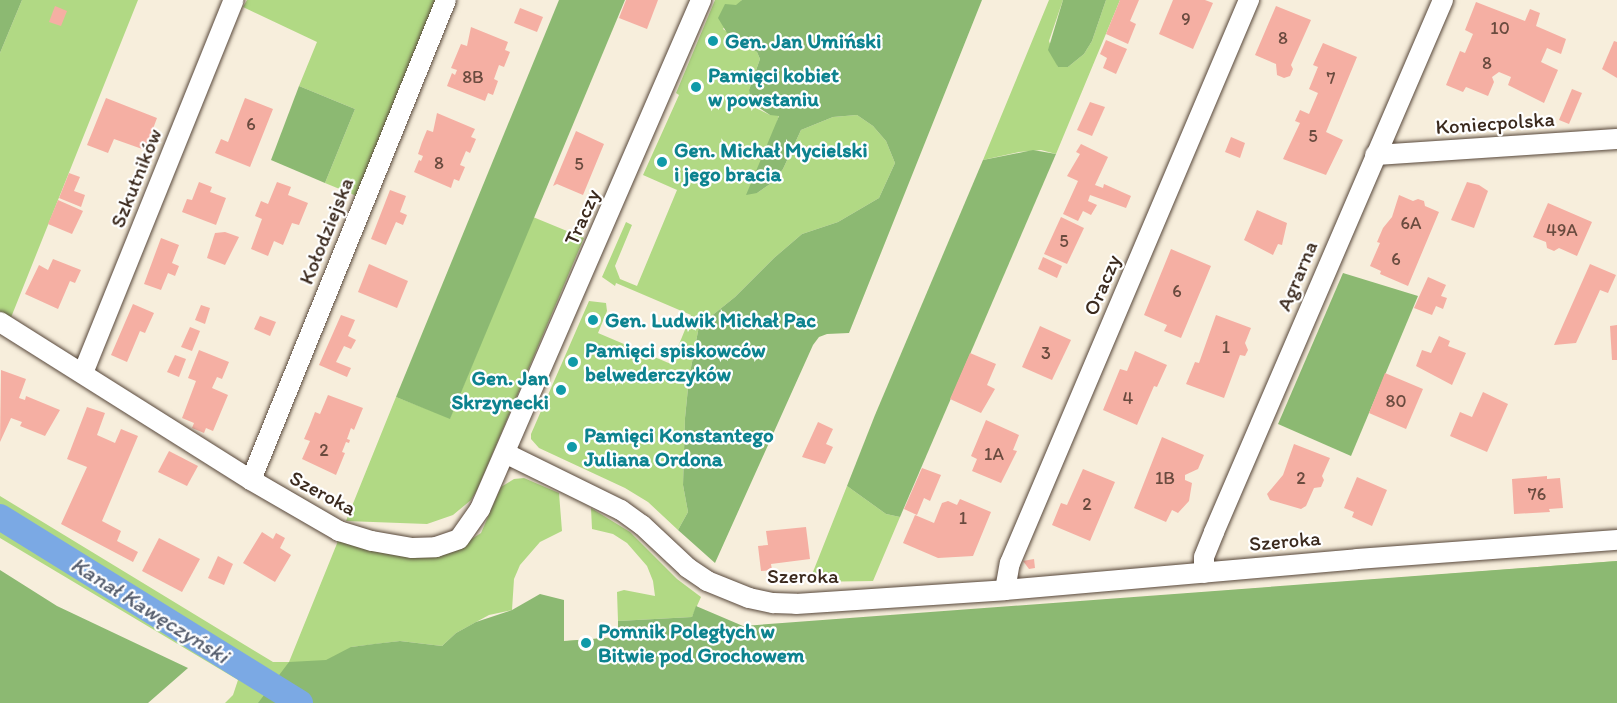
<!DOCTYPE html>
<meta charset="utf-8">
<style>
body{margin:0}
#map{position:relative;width:1617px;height:703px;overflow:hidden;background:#f7eedc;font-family:Itim,sans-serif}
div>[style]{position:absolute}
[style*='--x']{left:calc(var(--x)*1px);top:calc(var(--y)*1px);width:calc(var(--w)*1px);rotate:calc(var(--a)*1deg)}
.green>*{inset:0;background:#b1d984}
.forest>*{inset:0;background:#8cb972}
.canal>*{height:26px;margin:-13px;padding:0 13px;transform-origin:13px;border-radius:13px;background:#7ba9e4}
.building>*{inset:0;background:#f5afa3}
.roads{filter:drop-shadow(0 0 2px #57473a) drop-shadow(0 0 2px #57473a)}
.street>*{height:20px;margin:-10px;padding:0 10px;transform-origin:10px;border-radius:10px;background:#fff}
.dots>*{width:16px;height:16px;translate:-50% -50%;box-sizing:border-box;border:3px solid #fff;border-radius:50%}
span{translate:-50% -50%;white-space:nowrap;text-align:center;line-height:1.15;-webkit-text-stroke:4.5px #fff;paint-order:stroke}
.number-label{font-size:18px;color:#6a4b3f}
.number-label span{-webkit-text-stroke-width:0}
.culture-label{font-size:21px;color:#0d838f;font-weight:700}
.left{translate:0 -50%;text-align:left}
.right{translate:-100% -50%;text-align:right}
.street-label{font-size:21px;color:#3b2a1e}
.water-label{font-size:22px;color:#555d6d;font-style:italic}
</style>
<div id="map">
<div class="green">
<div style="clip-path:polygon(22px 0,138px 0,10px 320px,0 313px,0 53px)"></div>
<div style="clip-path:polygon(247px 0,440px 0,359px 197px,325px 183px,355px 109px,299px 86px,317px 42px,243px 7px)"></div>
<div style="clip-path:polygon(715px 0,742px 0,723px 29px,757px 52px,760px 59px,749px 90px,756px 108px,770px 115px,779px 115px,757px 193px,773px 182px,783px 169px,801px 130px,833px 117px,857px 115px,873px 126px,886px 141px,895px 163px,879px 198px,838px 222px,802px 234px,774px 258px,735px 297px,699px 326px,689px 378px,685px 418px,683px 485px,688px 512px,678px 530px,648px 502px,625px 488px,539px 448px,531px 439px,531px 434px,589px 301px,606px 303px,607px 311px,598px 333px,671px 364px,691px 315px,616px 283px,615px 286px,602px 277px,626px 222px,632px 225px,615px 266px,620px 279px,637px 286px,677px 190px,643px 175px,679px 95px,676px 93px)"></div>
<div style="clip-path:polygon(1049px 0,1063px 0,1049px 41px,1058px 67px,1068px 67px,1084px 54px,1092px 41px,1106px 0,1120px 0,1056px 154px,1041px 150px,1019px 152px,983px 160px)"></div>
<div style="clip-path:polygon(533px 217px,584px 238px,477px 490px,471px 500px,453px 515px,427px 524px,346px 521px,396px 397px,450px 418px)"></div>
<div style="clip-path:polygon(524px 478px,559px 493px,562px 531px,540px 542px,520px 565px,514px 579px,512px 610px,489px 615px,456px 633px,442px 646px,400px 641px,351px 647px,487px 647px,1617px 561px,1617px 703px,225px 703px,233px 695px,238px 680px,0 538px,0 496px,273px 662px,289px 662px,338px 541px,453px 551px,481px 533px,501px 487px,514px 479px)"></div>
<div style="clip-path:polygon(847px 486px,886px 514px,900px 517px,873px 581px,809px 582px)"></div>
<div style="clip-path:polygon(591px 508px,630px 532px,677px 579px,701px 597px,692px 617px,618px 621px,617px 592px,624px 590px,655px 596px,653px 581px,647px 566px,627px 543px,613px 534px,592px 529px)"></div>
</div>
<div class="forest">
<div style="clip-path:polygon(0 0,22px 0,0 53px)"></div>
<div style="clip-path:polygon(559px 0,625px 0,450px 419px,396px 397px)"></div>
<div style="clip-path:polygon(742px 0,982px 0,849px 333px,827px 334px,819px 337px,813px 345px,715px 563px,678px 530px,688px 512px,683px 485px,685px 418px,689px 378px,699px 326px,735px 297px,774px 258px,802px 234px,838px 222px,879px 198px,895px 163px,886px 141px,873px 126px,857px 115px,833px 117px,801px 130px,783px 169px,773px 182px,757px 193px,746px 195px,779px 116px,770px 115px,752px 103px,749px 90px,760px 59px,757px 52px,727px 33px,718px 18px,725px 4px,736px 5px)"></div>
<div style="clip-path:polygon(1063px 0,1106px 0,1092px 41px,1084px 54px,1068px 67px,1058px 67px,1048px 50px)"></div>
<div style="clip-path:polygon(299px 86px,355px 109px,325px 183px,271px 160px)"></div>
<div style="clip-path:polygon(1033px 150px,1056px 154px,900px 517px,886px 514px,847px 486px,875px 415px,983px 160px)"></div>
<div style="clip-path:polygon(1343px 273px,1418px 296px,1351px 456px,1278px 424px)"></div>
<div style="clip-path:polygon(1617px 561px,1617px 703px,258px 703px,289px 662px,326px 660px,351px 647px,374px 644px,400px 641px,442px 646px,456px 633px,476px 622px,512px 610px,540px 594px,564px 600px,564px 641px,618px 637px,618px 621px,692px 617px,696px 606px,743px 626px)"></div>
<div style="clip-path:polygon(0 570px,57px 606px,188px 668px,148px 703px,0 703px)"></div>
</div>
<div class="canal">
<div style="--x:0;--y:517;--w:353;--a:31.8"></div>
</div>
<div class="building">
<div style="clip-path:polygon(626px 0,658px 0,647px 29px,619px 18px)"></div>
<div style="clip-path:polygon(1120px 0,1139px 0,1130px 21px,1136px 24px,1128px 44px,1106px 34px)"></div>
<div style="clip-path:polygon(1173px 0,1205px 0,1213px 3px,1193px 49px,1159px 34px)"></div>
<div style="clip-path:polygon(1476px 2px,1525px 21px,1530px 9px,1540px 13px,1536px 26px,1566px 39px,1561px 54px,1547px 48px,1541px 62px,1558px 70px,1544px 103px,1508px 85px,1511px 77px,1499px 72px,1492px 77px,1494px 82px,1488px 96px,1466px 87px,1463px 92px,1446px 85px,1460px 51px,1465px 53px,1473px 34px,1465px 30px)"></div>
<div style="clip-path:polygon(55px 6px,67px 11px,61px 26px,49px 22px)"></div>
<div style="clip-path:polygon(1276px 6px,1311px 20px,1291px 65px,1293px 69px,1290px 76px,1284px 78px,1277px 75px,1276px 64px,1255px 55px)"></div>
<div style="clip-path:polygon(520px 8px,543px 17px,537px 32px,514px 23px)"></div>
<div style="clip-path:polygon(471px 27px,508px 42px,505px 50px,510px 52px,504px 67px,499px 65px,494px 79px,498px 81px,493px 95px,488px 93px,485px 101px,447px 86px,452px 73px,455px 75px,457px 70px,451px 68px,461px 44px,467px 46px)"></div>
<div style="clip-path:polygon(1106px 40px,1127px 49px,1116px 74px,1103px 68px,1107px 58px,1100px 54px)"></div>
<div style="clip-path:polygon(1614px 41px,1617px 42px,1617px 78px,1602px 69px)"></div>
<div style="clip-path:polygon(1323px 43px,1357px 57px,1326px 132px,1343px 140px,1326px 175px,1283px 159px,1300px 123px,1295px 121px,1300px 110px,1309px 114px,1318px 93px,1309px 89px,1318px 67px,1313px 65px)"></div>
<div style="clip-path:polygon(1572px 89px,1582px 93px,1569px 124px,1559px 120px)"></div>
<div style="clip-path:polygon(106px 98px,157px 118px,145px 150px,114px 139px,108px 153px,87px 145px)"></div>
<div style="clip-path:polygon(245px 98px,273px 109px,250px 167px,215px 153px,221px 139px,228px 142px)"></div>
<div style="clip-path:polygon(1090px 102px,1105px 107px,1092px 136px,1077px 130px)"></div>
<div style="clip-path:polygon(437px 113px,475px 129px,471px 137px,476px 139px,470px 153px,466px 151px,460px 165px,465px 167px,459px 181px,454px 179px,451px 188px,414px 172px,419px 160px,421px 161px,423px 156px,418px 154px,422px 142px,427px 130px,433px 132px)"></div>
<div style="clip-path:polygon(576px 131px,604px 144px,583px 195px,557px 184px,553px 186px)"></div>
<div style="clip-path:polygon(1231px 137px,1245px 143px,1240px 158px,1225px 152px)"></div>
<div style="clip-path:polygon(1081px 144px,1108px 157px,1095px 185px,1103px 188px,1104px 184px,1131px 196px,1126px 208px,1090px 195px,1088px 201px,1097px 205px,1091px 215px,1083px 211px,1078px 221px,1063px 214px,1078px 181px,1067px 176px,1080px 154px,1076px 152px)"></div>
<div style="clip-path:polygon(69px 173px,80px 177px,74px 191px,85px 195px,81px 207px,59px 198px)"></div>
<div style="clip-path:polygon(199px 182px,212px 187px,210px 192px,226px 198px,216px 225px,182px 212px,187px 199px,192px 200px)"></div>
<div style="clip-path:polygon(277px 182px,291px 187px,288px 195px,308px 203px,299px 225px,292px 223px,283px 245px,274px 241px,268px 256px,251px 249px,262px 219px,255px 216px,261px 201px,268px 204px)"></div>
<div style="clip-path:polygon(1467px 182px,1479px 185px,1488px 191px,1474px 228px,1451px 220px)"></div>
<div style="clip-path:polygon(390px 190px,406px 196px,400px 212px,407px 215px,403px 225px,396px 222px,386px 245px,371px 239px)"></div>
<div style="clip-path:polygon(1399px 195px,1413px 201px,1418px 199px,1424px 201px,1425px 206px,1439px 212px,1408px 286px,1380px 274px,1381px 271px,1370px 266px,1380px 243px,1377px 242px,1383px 228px,1392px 217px)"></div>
<div style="clip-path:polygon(58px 200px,83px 211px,72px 234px,48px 224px)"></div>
<div style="clip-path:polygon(1548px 203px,1592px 222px,1577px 256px,1559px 248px,1554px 251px,1547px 248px,1546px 242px,1533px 237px)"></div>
<div style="clip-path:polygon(1257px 210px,1287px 223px,1282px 245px,1278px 244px,1273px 255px,1244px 240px)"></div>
<div style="clip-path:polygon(1061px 217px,1084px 228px,1067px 264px,1044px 254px)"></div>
<div style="clip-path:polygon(225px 232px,239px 237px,225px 265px,207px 258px,215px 233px)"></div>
<div style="clip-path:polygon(161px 238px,179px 245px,172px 263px,179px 266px,175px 276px,168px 273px,161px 290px,144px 284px)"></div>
<div style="clip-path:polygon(1171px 249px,1211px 266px,1181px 338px,1164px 331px,1167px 325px,1144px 315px)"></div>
<div style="clip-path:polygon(1043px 257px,1062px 266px,1057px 278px,1038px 269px)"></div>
<div style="clip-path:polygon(53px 259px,81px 270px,75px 283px,70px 281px,58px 309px,25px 294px,39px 265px,48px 270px)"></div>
<div style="clip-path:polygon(369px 264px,408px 281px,397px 308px,358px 292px)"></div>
<div style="clip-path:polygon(1590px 264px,1616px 275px,1608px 293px,1600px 290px,1576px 343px,1554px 345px)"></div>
<div style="clip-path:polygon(1428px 277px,1446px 285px,1441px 296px,1447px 298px,1443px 309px,1436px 306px,1432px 315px,1414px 308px)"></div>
<div style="clip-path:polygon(133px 304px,154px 313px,145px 333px,140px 331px,127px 362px,111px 355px)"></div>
<div style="clip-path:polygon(201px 305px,210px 308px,205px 324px,195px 320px)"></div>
<div style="clip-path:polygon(341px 315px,355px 320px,348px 336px,356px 340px,351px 349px,344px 346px,336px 362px,351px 368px,347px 377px,319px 365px)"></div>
<div style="clip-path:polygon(1216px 315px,1251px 328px,1245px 343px,1248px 350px,1245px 356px,1240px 355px,1224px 398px,1186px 384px,1195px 362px,1199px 363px)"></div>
<div style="clip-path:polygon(260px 316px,276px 322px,270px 336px,254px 329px)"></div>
<div style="clip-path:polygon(1617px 325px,1617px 360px,1612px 360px,1610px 326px)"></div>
<div style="clip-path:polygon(1040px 326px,1071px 340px,1052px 380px,1022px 367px)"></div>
<div style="clip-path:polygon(190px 327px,200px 331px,192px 351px,181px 347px)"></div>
<div style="clip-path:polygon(1439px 336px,1450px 341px,1448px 346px,1466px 353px,1452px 385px,1416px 366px,1422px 350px,1431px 353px)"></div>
<div style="clip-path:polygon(199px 350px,229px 362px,222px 379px,217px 377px,212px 388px,228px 395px,213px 431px,206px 428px,204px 433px,192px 428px,194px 423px,182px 418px,196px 381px,188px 378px)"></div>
<div style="clip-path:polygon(1135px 351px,1167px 365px,1157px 387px,1154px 386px,1137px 425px,1103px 410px,1120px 369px,1127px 371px)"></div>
<div style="clip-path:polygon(970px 353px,996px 364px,987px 385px,995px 389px,981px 413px,950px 399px)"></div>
<div style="clip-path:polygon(175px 355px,186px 359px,179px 377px,167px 372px)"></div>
<div style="clip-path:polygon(1px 370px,26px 379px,19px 398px,25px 400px,26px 396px,60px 410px,45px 436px,20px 426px,22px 422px,11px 418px,0 442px)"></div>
<div style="clip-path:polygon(1385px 373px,1423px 389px,1406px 429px,1369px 413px)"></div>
<div style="clip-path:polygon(1483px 392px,1508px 404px,1487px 452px,1450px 436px,1460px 412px,1472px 417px)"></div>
<div style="clip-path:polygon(328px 395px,363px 408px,354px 430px,351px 428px,347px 439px,350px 440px,349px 443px,346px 442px,342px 452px,345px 453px,336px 475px,302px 459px,310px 441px,304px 439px,310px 425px,315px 412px,320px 414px)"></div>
<div style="clip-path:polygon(87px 407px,105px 413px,97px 435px,115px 443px,121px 429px,138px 436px,102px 521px,121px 531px,117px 541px,138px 552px,133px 562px,61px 524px,87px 467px,67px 459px)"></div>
<div style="clip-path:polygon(986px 420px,1019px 435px,1013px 450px,1017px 451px,1001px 483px,972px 471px,977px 459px,971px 456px)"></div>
<div style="clip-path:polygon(818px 422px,833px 429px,826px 444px,833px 447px,825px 464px,802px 457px)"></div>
<div style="clip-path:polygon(1162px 437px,1204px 455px,1198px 469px,1185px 475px,1185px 480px,1192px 483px,1189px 501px,1178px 513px,1172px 510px,1166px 522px,1134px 508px)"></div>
<div style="clip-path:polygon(1294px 444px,1330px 458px,1322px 476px,1324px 480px,1321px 487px,1314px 488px,1306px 506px,1301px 509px,1270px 500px,1267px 494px,1283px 475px)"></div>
<div style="clip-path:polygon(169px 451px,198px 466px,187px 486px,158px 472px)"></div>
<div style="clip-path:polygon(922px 468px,941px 475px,930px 501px,924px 498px,917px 515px,904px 509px)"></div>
<div style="clip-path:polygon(1083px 469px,1115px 482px,1090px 541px,1052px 525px,1061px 503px,1067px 505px)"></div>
<div style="clip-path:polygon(1547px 476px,1547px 479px,1560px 478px,1563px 508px,1549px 509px,1550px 512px,1514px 514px,1512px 479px)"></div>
<div style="clip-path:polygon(1357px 477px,1387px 490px,1372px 526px,1352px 517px,1354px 512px,1344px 508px)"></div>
<div style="clip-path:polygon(960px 499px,991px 512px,973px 556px,938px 558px,903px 543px,915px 515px,934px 523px,942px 503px,948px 501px,957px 505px)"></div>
<div style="clip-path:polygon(806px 527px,810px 559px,771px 564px,772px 570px,761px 571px,758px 546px,768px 545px,766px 531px)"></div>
<div style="clip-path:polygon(262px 532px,273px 539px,276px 533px,285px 538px,280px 548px,291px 555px,275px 582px,243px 563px)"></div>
<div style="clip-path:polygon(159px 538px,200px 559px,182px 592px,142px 571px)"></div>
<div style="clip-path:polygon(218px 556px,233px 564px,224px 585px,208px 578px)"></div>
<div style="clip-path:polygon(1034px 559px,1035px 568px,1029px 569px,1023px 561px)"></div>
</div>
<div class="roads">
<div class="street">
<div style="--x:1375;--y:155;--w:243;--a:-3.8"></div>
<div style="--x:0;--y:322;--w:297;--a:32.2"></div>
<div style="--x:251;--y:480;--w:102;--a:30.1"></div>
<div style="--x:339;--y:531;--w:34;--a:17"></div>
<div style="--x:372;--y:541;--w:41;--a:9.9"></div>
<div style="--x:412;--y:548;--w:24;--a:-2"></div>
<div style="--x:436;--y:547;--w:24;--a:-19"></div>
<div style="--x:459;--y:539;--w:37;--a:-55"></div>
<div style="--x:480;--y:509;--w:555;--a:-66.53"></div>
<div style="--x:83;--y:373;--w:402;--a:-68"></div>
<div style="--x:505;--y:453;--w:129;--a:26.2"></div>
<div style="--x:621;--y:510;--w:26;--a:36"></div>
<div style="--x:642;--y:525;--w:63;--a:43.1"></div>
<div style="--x:688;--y:568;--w:23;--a:34"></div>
<div style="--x:707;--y:581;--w:45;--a:22"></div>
<div style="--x:749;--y:598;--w:25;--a:12"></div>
<div style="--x:773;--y:603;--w:23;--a:2"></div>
<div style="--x:796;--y:604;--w:209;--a:-3.8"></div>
<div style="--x:1005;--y:590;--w:353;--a:-5"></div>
<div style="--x:1357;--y:559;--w:261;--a:-4.2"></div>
<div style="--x:251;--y:480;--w:518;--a:-67.89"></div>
<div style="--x:1204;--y:573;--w:16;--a:-90"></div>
<div style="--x:1204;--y:557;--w:27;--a:-68"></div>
<div style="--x:1214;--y:532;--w:579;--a:-66.71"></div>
<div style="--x:1005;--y:590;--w:27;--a:-80"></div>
<div style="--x:1010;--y:563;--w:612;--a:-67"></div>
</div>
</div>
<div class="dots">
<div style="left:713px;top:41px;background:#0f9aa8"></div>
<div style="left:696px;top:87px;background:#0f9aa8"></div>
<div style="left:662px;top:162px;background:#0f9aa8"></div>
<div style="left:593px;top:320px;background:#0f9aa8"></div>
<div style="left:573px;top:362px;background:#0f9aa8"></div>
<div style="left:561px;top:390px;background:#0f9aa8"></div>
<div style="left:572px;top:447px;background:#0f9aa8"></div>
<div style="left:586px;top:643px;background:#0f9aa8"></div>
</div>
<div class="number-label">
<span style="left:1186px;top:19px">9</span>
<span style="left:1500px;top:28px">10</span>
<span style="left:1283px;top:38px">8</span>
<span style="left:1487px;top:63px">8</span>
<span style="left:473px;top:77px">8B</span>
<span style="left:1331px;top:78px">7</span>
<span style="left:251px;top:124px">6</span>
<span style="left:1313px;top:136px">5</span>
<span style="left:439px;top:163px">8</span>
<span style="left:579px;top:164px">5</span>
<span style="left:1411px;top:223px">6A</span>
<span style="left:1562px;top:230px">49A</span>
<span style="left:1064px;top:241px">5</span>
<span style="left:1396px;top:259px">6</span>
<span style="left:1177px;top:291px">6</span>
<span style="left:1226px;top:347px">1</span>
<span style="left:1046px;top:353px">3</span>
<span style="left:1128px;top:398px">4</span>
<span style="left:1396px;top:401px">80</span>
<span style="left:324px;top:450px">2</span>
<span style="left:994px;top:454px">1A</span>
<span style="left:1165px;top:478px">1B</span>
<span style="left:1301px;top:478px">2</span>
<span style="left:1537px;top:494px">76</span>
<span style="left:1087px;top:504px">2</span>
<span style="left:963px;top:518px">1</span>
</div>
<div class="culture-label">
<span class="left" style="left:725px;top:41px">Gen. Jan Umiński</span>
<span class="left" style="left:708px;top:87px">Pamięci kobiet<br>w powstaniu</span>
<span class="left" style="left:674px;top:162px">Gen. Michał Mycielski<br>i jego bracia</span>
<span class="left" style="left:605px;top:320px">Gen. Ludwik Michał Pac</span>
<span class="left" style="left:585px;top:362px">Pamięci spiskowców<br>belwederczyków</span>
<span class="right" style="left:549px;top:390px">Gen. Jan<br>Skrzynecki</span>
<span class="left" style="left:584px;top:447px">Pamięci Konstantego<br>Juliana Ordona</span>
<span class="left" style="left:598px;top:643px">Pomnik Poległych w<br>Bitwie pod Grochowem</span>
</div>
<div class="street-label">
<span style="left:1495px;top:123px;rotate:-4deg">Koniecpolska</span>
<span style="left:136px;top:178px;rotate:-68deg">Szkutników</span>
<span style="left:582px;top:217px;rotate:-66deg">Traczy</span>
<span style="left:326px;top:231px;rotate:-68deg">Kołodziejska</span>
<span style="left:1297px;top:276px;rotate:-67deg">Agrarna</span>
<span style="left:1102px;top:285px;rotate:-67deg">Oraczy</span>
<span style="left:323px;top:493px;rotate:28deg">Szeroka</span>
<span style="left:1285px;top:541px;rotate:-5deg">Szeroka</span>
<span style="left:803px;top:576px">Szeroka</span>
</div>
<div class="water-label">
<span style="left:150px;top:610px;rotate:32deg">Kanał Kawęczyński</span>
</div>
</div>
